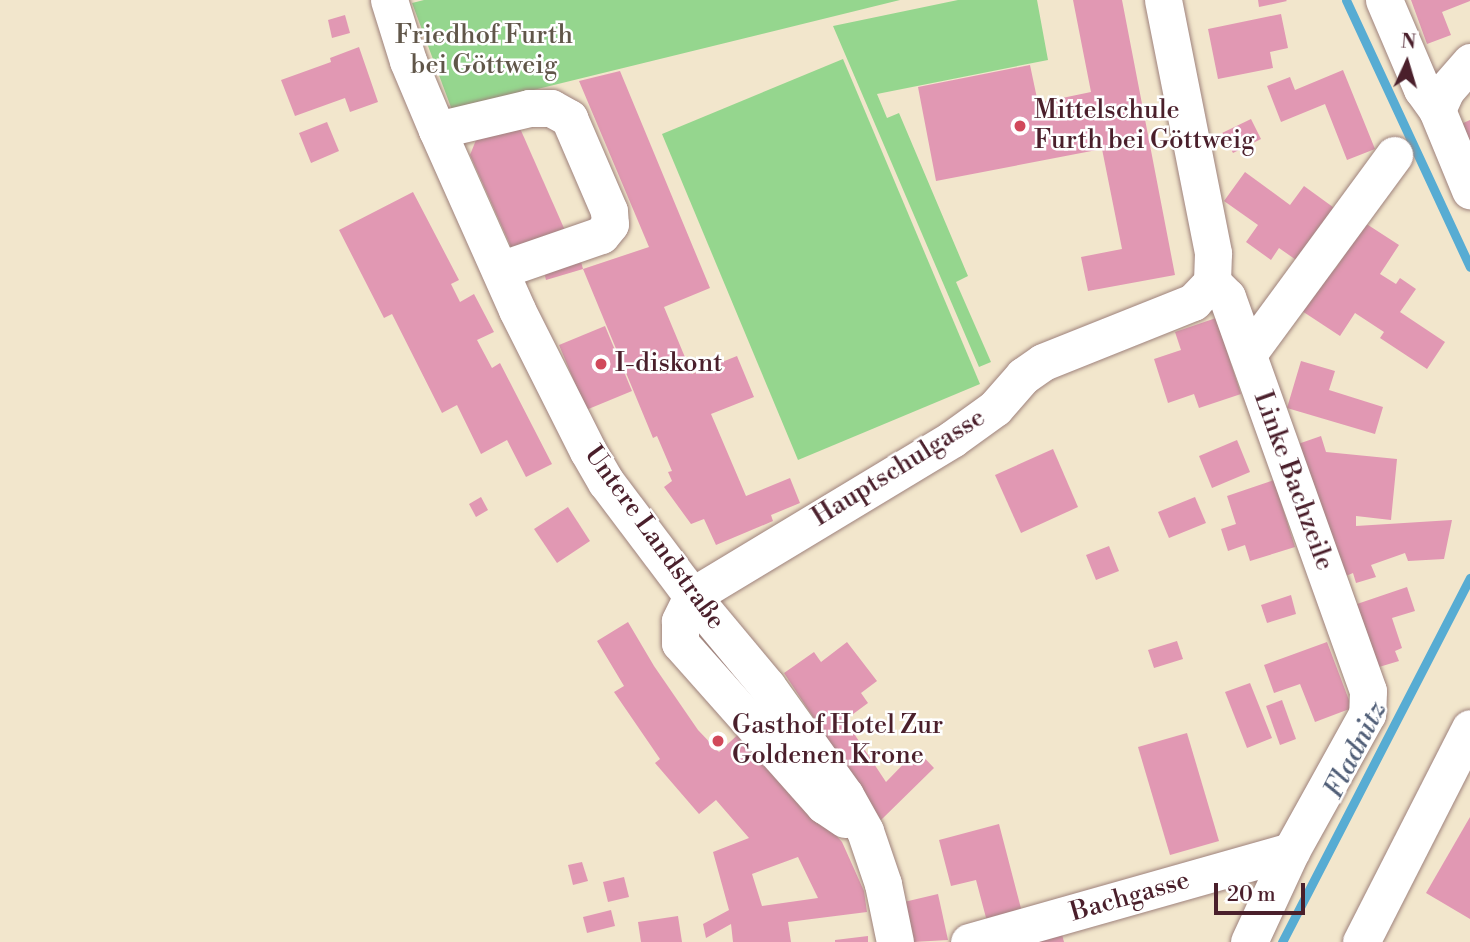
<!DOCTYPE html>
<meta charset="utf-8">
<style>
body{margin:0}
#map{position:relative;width:1470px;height:942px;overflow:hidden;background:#f2e6cc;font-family:"Libre Bodoni",serif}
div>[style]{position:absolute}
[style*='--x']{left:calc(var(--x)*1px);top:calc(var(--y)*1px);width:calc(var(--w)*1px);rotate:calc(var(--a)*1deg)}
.green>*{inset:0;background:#95d68e}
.stream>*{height:9px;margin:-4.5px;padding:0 4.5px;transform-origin:4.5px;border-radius:4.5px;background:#57acd3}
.building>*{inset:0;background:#e198b3}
.roads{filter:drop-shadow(0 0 2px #9e827c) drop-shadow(0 0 2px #9e827c)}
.minor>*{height:37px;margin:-18.5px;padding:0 18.5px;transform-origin:18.5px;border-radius:18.5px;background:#fff}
.dots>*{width:19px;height:19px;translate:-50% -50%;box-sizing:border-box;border:4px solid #fff;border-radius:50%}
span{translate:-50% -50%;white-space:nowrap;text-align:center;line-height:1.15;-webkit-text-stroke:5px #fff;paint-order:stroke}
.park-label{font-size:26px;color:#605649}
.poi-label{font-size:26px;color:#4a1f2b}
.left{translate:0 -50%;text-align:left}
.street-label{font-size:26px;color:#4a1f2b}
.water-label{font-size:28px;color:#505e77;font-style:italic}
.north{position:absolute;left:1372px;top:28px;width:70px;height:70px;-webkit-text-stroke:5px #fff;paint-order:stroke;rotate:4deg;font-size:19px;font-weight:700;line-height:28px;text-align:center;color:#4a1f2b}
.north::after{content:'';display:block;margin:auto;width:24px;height:32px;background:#4a1f2b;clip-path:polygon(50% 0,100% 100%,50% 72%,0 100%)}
.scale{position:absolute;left:1214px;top:883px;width:91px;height:32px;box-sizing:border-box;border:4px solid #4a1f2b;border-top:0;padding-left:9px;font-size:21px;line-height:24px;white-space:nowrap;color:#4a1f2b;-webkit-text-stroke:5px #fff;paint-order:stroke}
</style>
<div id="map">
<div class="green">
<div style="clip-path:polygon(424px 0,900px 0,452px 110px,412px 3px)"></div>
<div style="clip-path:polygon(958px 0,1037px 0,1048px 60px,877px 94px,887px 118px,899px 113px,968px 276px,956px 282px,991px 362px,979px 367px,833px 26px)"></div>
<div style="clip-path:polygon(843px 59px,980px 384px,798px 460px,662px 134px)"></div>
</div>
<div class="stream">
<div style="--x:1346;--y:0;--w:294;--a:65.1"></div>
<div style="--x:1282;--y:942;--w:410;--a:-62.7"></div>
</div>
<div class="building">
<div style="clip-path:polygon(1073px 0,1122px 0,1175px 275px,1088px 291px,1081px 257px,1122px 249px,1102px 149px,936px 181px,918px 87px,1030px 65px,1038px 103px,1091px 92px)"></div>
<div style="clip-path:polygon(1258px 0,1286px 0,1287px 1px,1259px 7px)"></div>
<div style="clip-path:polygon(1411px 0,1470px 0,1470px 1px,1442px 12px,1451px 35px,1427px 44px)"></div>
<div style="clip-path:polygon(1281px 14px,1288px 48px,1270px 52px,1273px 68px,1218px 79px,1208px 29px)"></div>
<div style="clip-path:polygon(345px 15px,350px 33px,332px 38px,328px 20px)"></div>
<div style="clip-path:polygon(359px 47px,378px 102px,350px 112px,345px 98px,295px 116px,281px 80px,331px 62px,330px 58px)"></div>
<div style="clip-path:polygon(1343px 70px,1375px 149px,1347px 160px,1325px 104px,1281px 122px,1267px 86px,1290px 77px,1295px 90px)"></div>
<div style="clip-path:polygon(620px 71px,710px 288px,664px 307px,692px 374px,737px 356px,754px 397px,711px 414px,746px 496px,790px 478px,800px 503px,771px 515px,773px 521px,716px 545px,704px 519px,691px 524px,664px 487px,672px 481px,668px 472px,672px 471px,657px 436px,653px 438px,583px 269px,649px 247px,579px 81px)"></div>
<div style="clip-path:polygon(1251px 119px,1261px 139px,1233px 153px,1222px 133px)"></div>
<div style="clip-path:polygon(1470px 120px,1470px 146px,1461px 124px)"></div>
<div style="clip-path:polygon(327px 122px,339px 151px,311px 163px,299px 133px)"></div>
<div style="clip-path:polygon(519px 126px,567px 235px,511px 247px,470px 155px,478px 135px)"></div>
<div style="clip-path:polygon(1245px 172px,1290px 205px,1304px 186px,1337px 210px,1299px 262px,1279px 248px,1271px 260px,1246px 242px,1258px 225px,1224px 201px)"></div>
<div style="clip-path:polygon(413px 192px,459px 280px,451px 284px,460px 302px,474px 294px,494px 332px,477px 340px,492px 368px,500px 363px,552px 464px,526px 477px,507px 440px,481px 454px,457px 405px,442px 413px,392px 314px,384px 318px,339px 230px)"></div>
<div style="clip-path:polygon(1365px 223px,1399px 245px,1380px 274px,1396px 284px,1400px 278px,1416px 289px,1400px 312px,1445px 342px,1427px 369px,1380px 338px,1384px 332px,1355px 313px,1340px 336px,1302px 311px,1328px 264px,1335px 269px)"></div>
<div style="clip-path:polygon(580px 258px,583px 269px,546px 280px,543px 268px)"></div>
<div style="clip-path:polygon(1216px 318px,1241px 394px,1199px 408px,1194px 394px,1168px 403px,1154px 359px,1181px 350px,1175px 332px)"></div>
<div style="clip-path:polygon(605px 326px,632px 391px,586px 410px,559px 345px)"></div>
<div style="clip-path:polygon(1301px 361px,1335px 371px,1329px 390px,1383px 407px,1375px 434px,1287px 408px)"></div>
<div style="clip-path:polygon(1321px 436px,1326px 452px,1397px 459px,1391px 520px,1356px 516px,1356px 526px,1452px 520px,1444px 559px,1408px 561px,1405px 553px,1371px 565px,1376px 577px,1356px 583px,1353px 573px,1346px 576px,1298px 444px)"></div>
<div style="clip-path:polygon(1237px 440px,1250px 472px,1212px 488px,1199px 456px)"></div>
<div style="clip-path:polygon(1053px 449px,1078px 507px,1021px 533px,995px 475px)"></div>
<div style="clip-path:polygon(1274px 480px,1295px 547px,1250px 561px,1245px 545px,1228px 551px,1221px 529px,1236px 524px,1227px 496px)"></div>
<div style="clip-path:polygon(481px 497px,488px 510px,476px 517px,469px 504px)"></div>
<div style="clip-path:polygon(1195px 497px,1206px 523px,1169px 538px,1158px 512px)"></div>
<div style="clip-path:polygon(568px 507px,590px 541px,557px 563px,534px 529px)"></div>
<div style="clip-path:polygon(1109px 546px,1119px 571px,1096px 580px,1086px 555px)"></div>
<div style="clip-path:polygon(1407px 587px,1415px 611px,1392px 618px,1402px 648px,1395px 651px,1399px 661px,1379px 667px,1357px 604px)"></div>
<div style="clip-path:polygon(1291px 595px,1296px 614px,1267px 623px,1261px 605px)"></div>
<div style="clip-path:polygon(evenodd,628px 622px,654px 666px,698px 730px,719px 752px,743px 730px,842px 842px,864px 891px,867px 912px,788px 922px,791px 942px,733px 942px,731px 924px,706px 938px,703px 924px,729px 910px,713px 852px,749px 838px,716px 800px,699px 814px,655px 763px,660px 759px,614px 692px,624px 686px,597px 641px,628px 622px,798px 857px,818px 898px,762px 906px,752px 874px,798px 857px)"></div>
<div style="clip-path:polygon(1177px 641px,1183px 659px,1154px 668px,1148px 650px)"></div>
<div style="clip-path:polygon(847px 642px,877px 681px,861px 693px,868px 703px,845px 720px,886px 782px,917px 750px,934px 768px,881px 820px,784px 673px,814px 652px,821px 662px)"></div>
<div style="clip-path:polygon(1327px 642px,1352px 708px,1315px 722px,1300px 684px,1274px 693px,1264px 665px)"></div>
<div style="clip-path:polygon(1250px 683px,1272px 738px,1247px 748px,1225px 692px)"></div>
<div style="clip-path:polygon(1282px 700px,1296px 739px,1280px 745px,1266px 706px)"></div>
<div style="clip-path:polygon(1187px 733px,1219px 841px,1170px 855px,1138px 747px)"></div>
<div style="clip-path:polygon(1470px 817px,1470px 919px,1426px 893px)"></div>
<div style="clip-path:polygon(999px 824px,1024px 920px,989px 929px,976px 880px,951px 886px,939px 840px)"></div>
<div style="clip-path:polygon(582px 862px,588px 881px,573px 885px,568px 865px)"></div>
<div style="clip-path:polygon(624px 877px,629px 897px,608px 902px,603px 882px)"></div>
<div style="clip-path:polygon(938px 894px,948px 940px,913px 942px,904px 902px)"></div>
<div style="clip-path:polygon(611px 910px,615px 926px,587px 933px,583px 917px)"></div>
<div style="clip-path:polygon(678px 916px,682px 942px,641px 942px,638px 922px)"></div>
<div style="clip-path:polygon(1060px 927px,1064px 942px,1008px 942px)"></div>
<div style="clip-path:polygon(868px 936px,868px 942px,835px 942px,835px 940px)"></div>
</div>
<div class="roads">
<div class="minor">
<div style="--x:389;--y:0;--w:64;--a:72.7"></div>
<div style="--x:408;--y:61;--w:75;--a:67.2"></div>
<div style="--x:437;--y:130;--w:197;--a:66"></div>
<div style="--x:517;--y:310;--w:158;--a:63.3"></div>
<div style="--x:588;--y:451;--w:36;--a:60"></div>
<div style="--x:606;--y:482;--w:143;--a:53"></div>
<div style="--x:692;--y:596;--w:117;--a:50.2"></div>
<div style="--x:767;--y:686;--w:134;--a:54.4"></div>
<div style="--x:845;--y:795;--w:41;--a:60.9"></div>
<div style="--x:865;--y:831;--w:56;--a:71.2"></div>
<div style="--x:883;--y:884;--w:59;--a:78.3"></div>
<div style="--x:1163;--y:0;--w:258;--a:78.8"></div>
<div style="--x:1213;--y:253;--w:29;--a:92"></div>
<div style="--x:1212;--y:282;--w:21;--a:45"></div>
<div style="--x:1227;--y:297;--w:418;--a:70.3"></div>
<div style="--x:1368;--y:691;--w:23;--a:92"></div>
<div style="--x:1367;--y:714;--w:157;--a:119"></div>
<div style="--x:1291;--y:851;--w:100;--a:114.8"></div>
<div style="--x:1384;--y:0;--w:97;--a:66.9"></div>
<div style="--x:1422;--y:89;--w:26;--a:54"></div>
<div style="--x:1437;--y:110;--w:87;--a:67.6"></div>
<div style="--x:1437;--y:110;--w:22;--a:-66"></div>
<div style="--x:1446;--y:90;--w:37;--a:-49"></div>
<div style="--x:437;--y:130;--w:95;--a:-13.4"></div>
<div style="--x:529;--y:108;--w:22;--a:0"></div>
<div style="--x:551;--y:108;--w:21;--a:29"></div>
<div style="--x:569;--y:118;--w:101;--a:66.7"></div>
<div style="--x:609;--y:211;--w:13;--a:86"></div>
<div style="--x:610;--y:224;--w:14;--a:129"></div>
<div style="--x:601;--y:235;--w:107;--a:160.9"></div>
<div style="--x:1248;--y:354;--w:247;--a:-53.7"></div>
<div style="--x:692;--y:596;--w:304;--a:-31.1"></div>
<div style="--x:952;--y:439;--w:53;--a:-35.8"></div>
<div style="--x:995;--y:408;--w:43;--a:-48.8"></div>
<div style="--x:1023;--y:376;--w:24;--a:-35"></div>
<div style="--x:1043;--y:362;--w:162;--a:-21.8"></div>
<div style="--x:1193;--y:302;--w:28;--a:-46"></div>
<div style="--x:692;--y:596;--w:28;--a:116"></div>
<div style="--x:680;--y:621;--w:22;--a:90"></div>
<div style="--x:680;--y:643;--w:217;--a:48.4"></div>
<div style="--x:824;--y:805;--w:25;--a:34"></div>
<div style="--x:969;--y:942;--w:335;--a:-15.8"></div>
<div style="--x:1361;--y:942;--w:240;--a:-63"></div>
</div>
</div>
<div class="dots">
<div style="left:1020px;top:126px;background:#d1495b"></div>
<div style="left:601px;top:364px;background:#d1495b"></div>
<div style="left:718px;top:741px;background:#d1495b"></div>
</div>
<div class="park-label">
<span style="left:484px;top:51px">Friedhof Furth<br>bei Göttweig</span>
</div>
<div class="poi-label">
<span class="left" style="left:1034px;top:126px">Mittelschule<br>Furth bei Göttweig</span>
<span class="left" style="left:615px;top:364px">I-diskont</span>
<span class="left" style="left:732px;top:741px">Gasthof Hotel Zur<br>Goldenen Krone</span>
</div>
<div class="street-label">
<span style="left:899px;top:468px;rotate:-32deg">Hauptschulgasse</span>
<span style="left:1293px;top:481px;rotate:70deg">Linke Bachzeile</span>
<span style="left:654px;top:538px;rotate:54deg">Untere Landstraße</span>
<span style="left:1130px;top:897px;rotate:-16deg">Bachgasse</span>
</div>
<div class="water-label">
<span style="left:1356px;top:750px;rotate:-63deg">Fladnitz</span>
</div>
<div class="north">N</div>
<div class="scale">20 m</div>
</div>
